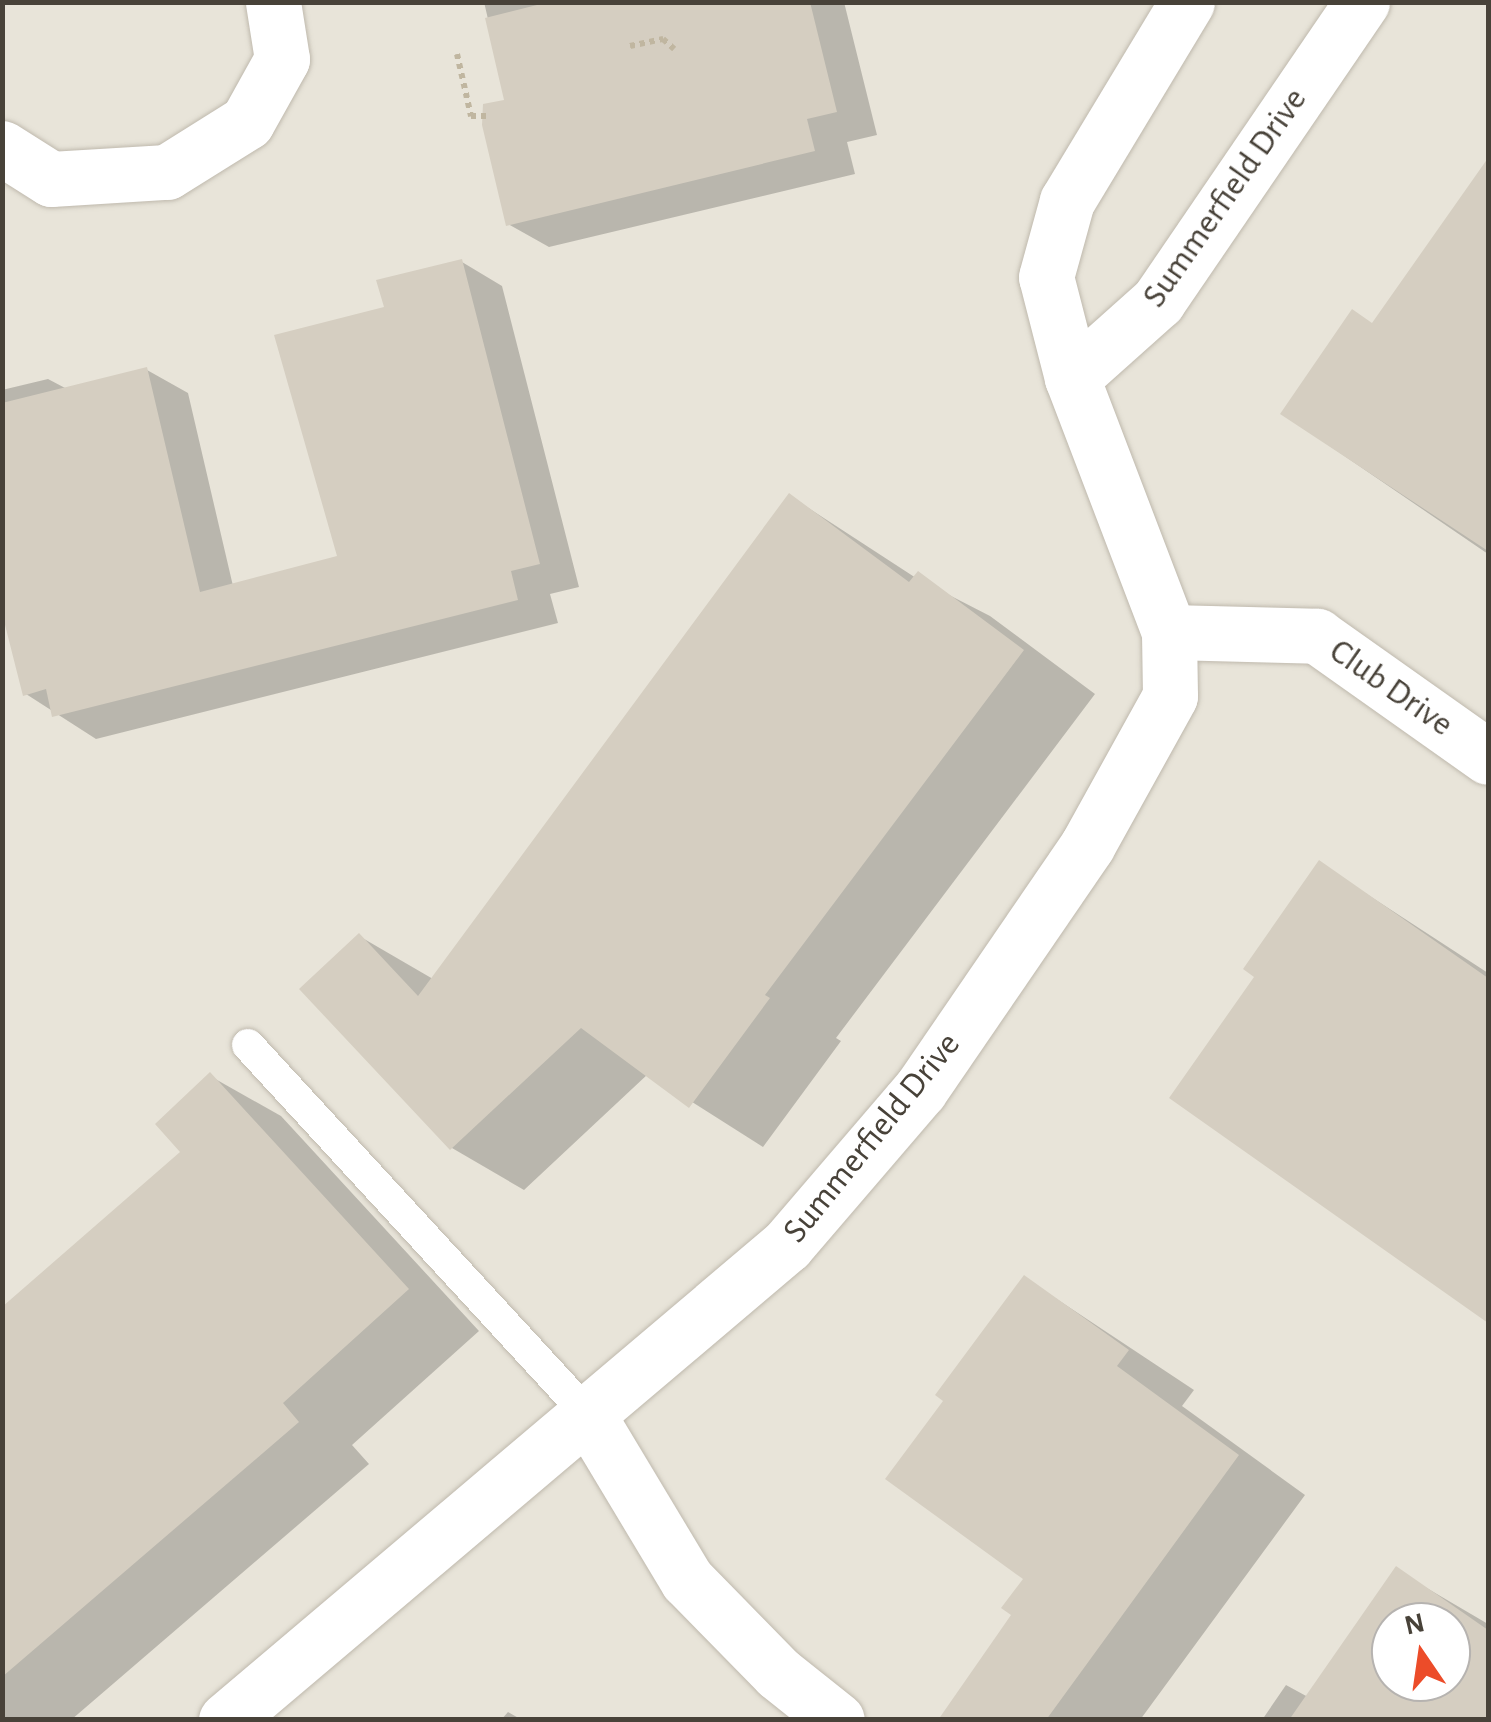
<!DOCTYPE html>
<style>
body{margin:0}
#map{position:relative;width:1491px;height:1722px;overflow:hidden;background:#f4f2eb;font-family:"Alegreya Sans",sans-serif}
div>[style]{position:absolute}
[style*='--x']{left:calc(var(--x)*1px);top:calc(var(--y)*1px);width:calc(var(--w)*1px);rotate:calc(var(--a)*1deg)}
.residential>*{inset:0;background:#e8e4d9}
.shadow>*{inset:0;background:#0003}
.building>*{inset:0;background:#d5cec1}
.path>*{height:6px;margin-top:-3px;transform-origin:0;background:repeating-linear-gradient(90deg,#c0b6a0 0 5px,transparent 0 10px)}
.roads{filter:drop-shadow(0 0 2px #bfb9ad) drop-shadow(0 0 2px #bfb9ad)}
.service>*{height:32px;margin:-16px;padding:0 16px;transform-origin:16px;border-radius:16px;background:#fff}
.minor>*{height:55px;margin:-27.5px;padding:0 27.5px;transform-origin:27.5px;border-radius:27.5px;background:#fff}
span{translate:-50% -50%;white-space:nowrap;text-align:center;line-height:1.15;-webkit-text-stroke:10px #fff;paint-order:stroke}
.street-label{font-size:35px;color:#484239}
.frame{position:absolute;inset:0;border:5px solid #484239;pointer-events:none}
.north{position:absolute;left:1371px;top:1602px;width:100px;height:100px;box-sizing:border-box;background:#fff;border:2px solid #b6b3b0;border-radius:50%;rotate:347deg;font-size:28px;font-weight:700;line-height:40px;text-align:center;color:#484239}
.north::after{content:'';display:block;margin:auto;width:35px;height:45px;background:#ec4c29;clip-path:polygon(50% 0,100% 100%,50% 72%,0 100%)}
</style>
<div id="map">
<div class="residential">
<div style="clip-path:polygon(evenodd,3px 3px,1488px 3px,1488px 1719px,3px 1720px,3px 3px,1391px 1622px,1451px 1622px,1451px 1682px,1391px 1682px,1391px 1622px)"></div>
</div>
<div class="shadow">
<div style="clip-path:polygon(484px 2px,844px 2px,877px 135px,847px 142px,855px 174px,549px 247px,508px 224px,507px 101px)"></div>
<div style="clip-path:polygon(1464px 197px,1488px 211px,1488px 554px,1283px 414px,1374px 325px)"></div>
<div style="clip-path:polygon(462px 262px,502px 286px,579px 587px,550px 594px,558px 623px,96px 739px,26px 694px,2px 603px,2px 390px,48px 379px,67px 389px,147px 370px,188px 393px,233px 586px,340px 558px,387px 309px)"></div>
<div style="clip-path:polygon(790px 496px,916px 578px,990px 616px,1095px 694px,836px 1038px,841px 1041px,763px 1147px,648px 1074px,524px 1190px,452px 1148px,359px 936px,433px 979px)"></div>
<div style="clip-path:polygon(1319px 863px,1488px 973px,1488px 1320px,1172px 1098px,1258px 976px)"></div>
<div style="clip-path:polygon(210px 1076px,281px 1116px,479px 1331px,352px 1445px,369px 1464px,71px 1720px,2px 1720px,2px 1310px,184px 1152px)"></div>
<div style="clip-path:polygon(1025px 1278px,1194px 1390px,1182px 1406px,1305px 1495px,1140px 1720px,941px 1720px,1015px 1615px,1027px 1579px,947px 1400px)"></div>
<div style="clip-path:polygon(evenodd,1396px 1570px,1488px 1624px,1488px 1720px,1262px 1720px,1286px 1685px,1308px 1697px,1396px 1570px,1391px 1622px,1451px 1622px,1451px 1682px,1391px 1682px,1391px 1622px)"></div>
<div style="clip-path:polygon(508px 1712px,522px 1720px,501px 1720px)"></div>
</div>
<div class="building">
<div style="clip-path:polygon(549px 2px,810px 2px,837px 112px,807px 119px,815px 151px,506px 226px,482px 125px,483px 104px,504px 100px,485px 18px)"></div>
<div style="clip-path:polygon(1488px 158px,1488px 551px,1280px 414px,1352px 309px,1372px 323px)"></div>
<div style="clip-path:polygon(462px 259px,540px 564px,511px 571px,518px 600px,52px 717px,46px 689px,23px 696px,2px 613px,2px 403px,147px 367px,200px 592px,337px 556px,274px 335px,384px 307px,376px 280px)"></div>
<div style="clip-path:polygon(789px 493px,909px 582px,918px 571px,1024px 650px,765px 995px,770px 998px,689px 1108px,581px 1028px,450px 1150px,299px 989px,359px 933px,418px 996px)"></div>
<div style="clip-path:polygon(1319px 860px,1488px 978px,1488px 1323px,1169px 1098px,1254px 977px,1243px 969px)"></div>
<div style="clip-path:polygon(210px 1072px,409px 1289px,283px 1403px,299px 1422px,2px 1677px,2px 1307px,180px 1152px,155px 1124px)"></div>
<div style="clip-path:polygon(1024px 1275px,1129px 1350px,1117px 1366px,1239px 1455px,1046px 1720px,938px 1720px,1011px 1615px,1001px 1608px,1023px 1579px,885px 1479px,943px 1401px,935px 1395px)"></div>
<div style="clip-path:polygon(evenodd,1396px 1566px,1488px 1630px,1488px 1720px,1289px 1720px,1396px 1566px,1391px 1622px,1451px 1622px,1451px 1682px,1391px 1682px,1391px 1622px)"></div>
</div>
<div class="path">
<div style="--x:630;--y:46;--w:34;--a:-12"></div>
<div style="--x:663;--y:39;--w:15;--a:42"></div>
<div style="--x:457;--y:54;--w:64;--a:77.3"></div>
<div style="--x:471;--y:116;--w:15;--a:0"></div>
</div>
<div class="roads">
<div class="service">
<div style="--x:248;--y:1045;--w:499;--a:47.4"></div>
</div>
<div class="minor">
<div style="--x:2;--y:148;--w:58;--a:32.3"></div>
<div style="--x:51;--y:179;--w:116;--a:-3.5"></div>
<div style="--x:167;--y:172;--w:94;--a:-32"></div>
<div style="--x:247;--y:122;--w:72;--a:-60.9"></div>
<div style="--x:282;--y:59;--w:58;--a:-99"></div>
<div style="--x:1072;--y:378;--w:115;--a:-41.8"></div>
<div style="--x:1158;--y:301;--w:362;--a:-55.7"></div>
<div style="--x:1169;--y:632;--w:148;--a:1.5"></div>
<div style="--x:1317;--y:636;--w:209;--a:35.3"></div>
<div style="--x:586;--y:1412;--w:196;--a:59"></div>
<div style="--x:687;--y:1580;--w:130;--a:45.6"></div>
<div style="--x:778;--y:1673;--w:75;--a:38.5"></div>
<div style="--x:226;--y:1720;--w:735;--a:-40.25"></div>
<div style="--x:787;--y:1245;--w:204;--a:-49.4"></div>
<div style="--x:920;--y:1090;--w:296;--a:-55.6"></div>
<div style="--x:1087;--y:846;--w:171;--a:-61"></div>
<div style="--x:1170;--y:696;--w:64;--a:-90.9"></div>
<div style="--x:1169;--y:632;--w:272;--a:-110.9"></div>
<div style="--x:1072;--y:378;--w:104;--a:-104.4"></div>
<div style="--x:1046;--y:277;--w:79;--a:-74.6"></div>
<div style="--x:1067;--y:201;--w:232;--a:-58.9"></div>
</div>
</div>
<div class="street-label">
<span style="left:1225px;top:198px;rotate:-55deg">Summerfield Drive</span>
<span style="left:1391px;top:688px;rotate:35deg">Club Drive</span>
<span style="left:872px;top:1138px;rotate:-51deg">Summerfield Drive</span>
</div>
<div class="frame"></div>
<div class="north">N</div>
</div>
